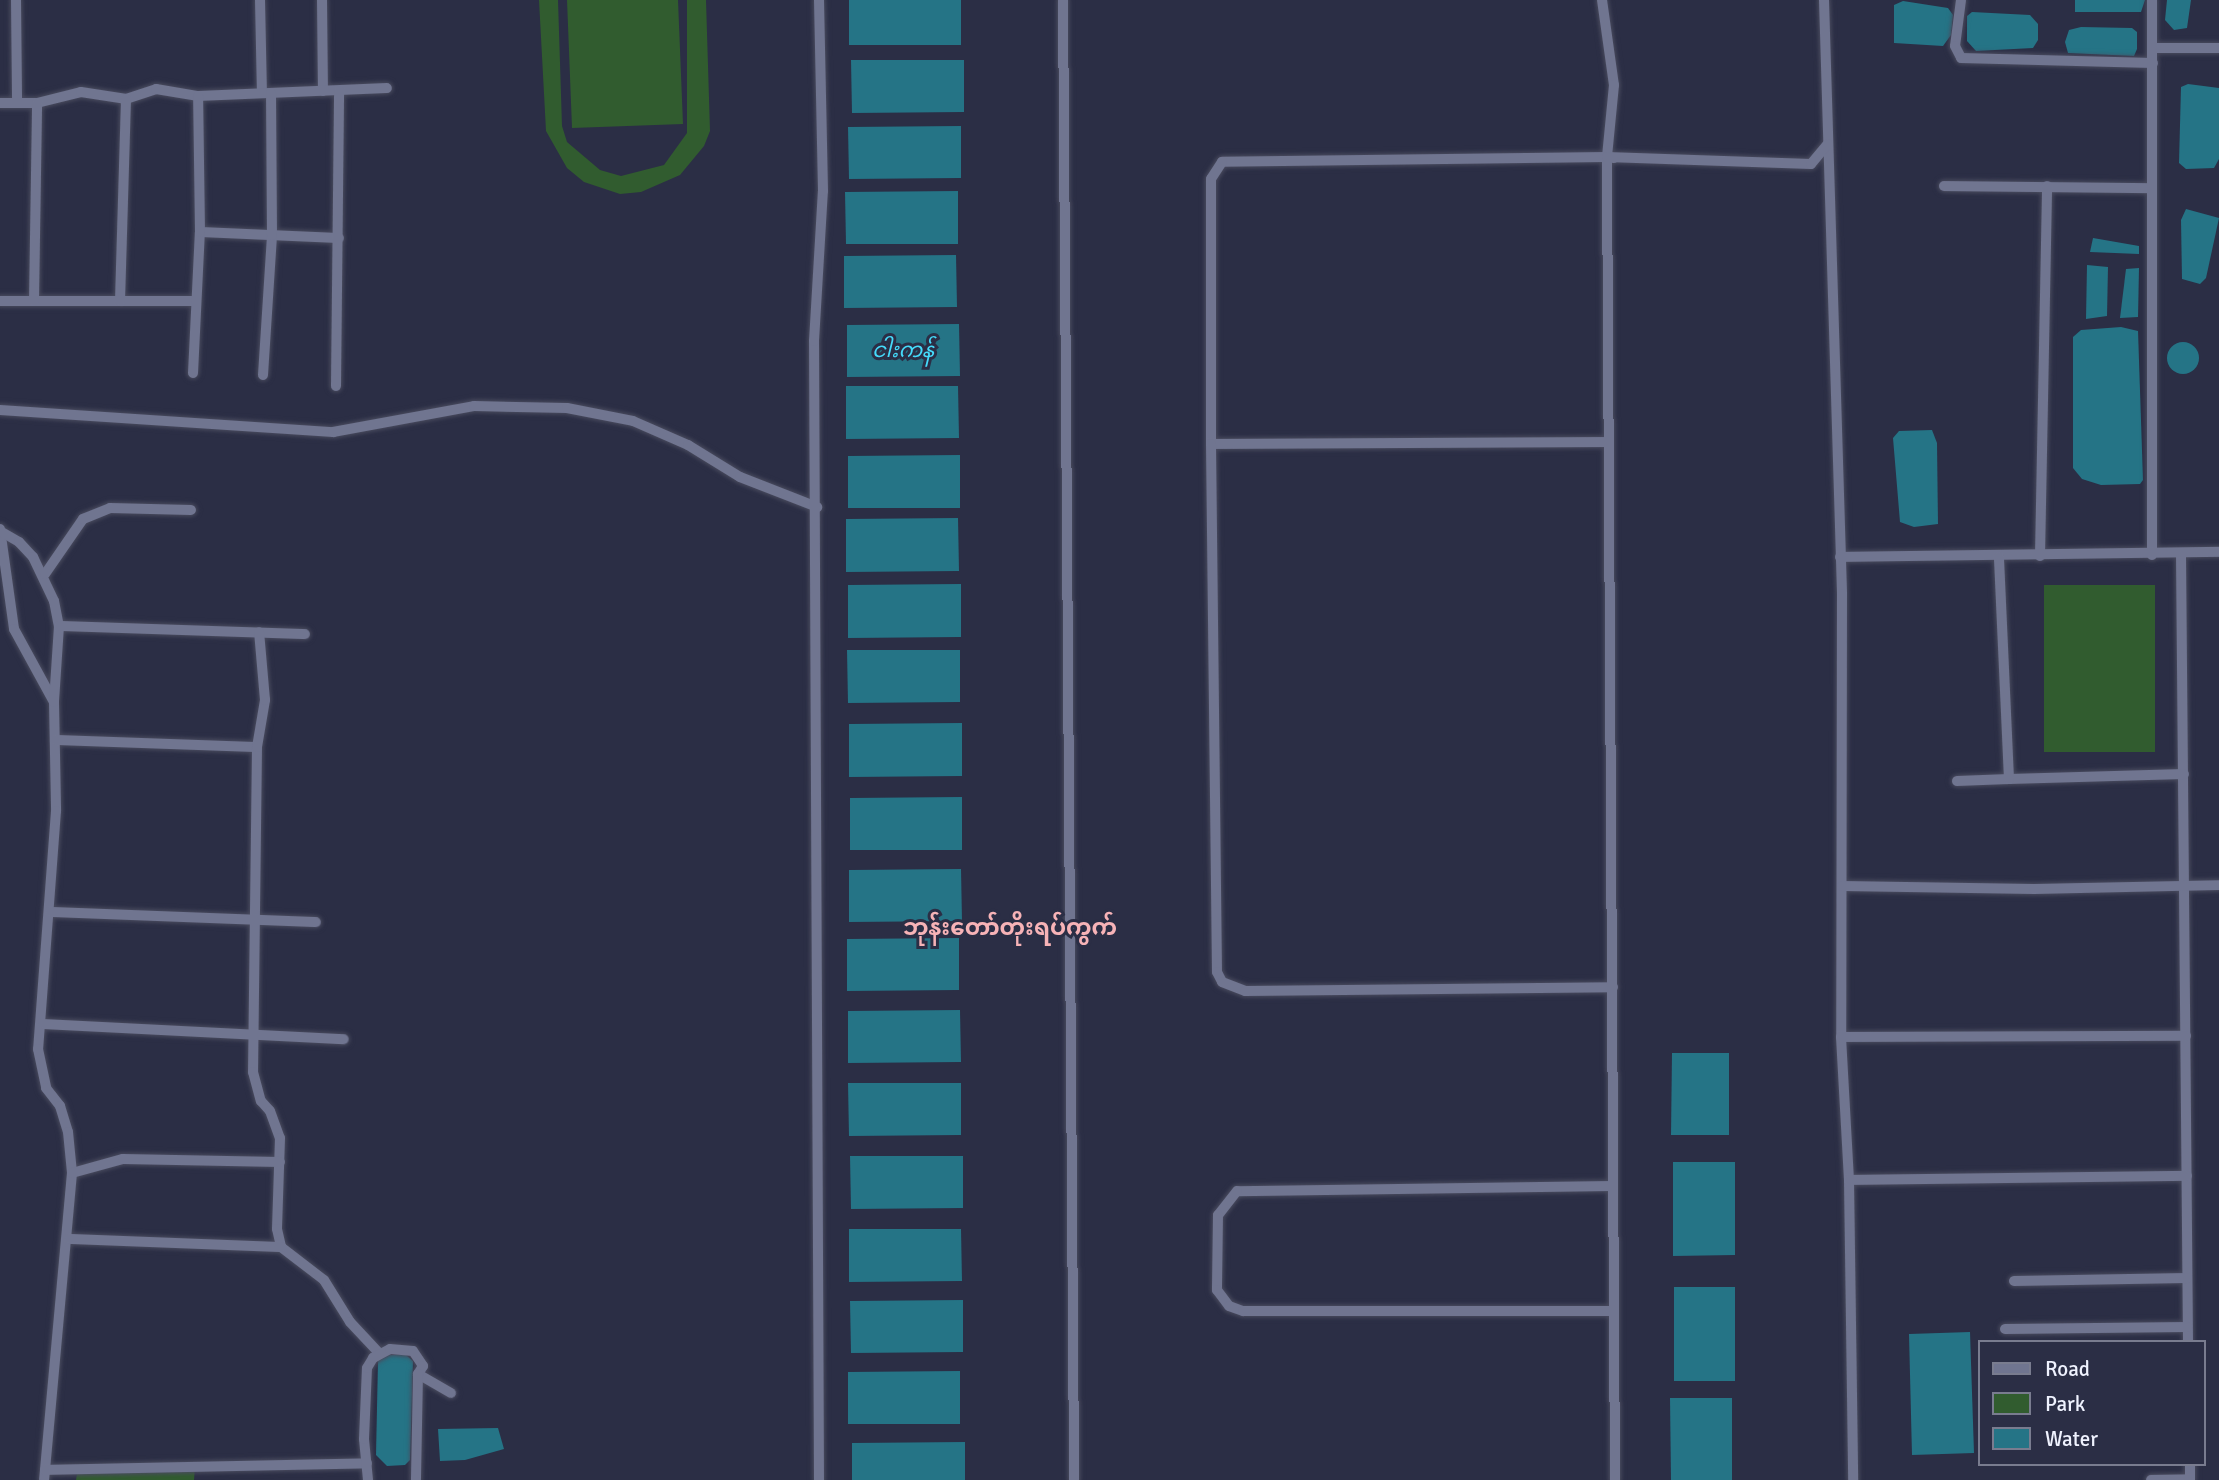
<!DOCTYPE html>
<meta charset="utf-8">
<style>
body{margin:0}
#map{position:relative;width:2219px;height:1480px;overflow:hidden;background:#2b2e45;font-family:Signika,"Noto Sans Myanmar",sans-serif}
div>[style]{position:absolute}
[style*='--x']{left:calc(var(--x)*1px);top:calc(var(--y)*1px);width:calc(var(--w)*1px);rotate:calc(var(--a)*1deg)}
.green>*{inset:0;background:#315c2f}
.water>*{inset:0;background:#257486}
.round{border-radius:50%}
.roads{filter:drop-shadow(0 0 2px #494b5e) drop-shadow(0 0 2px #494b5e)}
.minor>*{height:10px;margin:-5px;padding:0 5px;transform-origin:5px;border-radius:5px;background:#707590}
span{translate:-50% -50%;white-space:nowrap;text-align:center;line-height:1.15;-webkit-text-stroke:6px #2b2e45;paint-order:stroke}
.water-label{font-size:21px;color:#45dafa;font-style:italic}
.quarter-label{font-size:23px;color:#f7b3b7;font-weight:700}
.legend{position:absolute;left:1978px;top:1340px;width:228px;height:126px;box-sizing:border-box;background:#2b2e45;border:2px solid #797c8f;margin:0;padding:9px 12px;list-style:none;font-size:21px;color:#eff2fe}
.legend li{display:flex;align-items:center;gap:14px;height:35px}
.legend b{width:35px;border:2px solid #797c8f}
</style>
<div id="map">
<div class="green">
<div style="clip-path:polygon(539px 0,558px 0,562px 126px,567px 142px,600px 170px,621px 176px,664px 165px,687px 133px,687px 0,706px 0,710px 131px,704px 146px,680px 175px,641px 192px,620px 194px,584px 182px,567px 168px,546px 131px)"></div>
<div style="clip-path:polygon(567px 0,678px 0,683px 124px,572px 128px)"></div>
<div style="clip-path:polygon(2044px 585px,2155px 585px,2155px 752px,2044px 752px)"></div>
<div style="clip-path:polygon(195px 1468px,194px 1480px,76px 1480px,77px 1474px)"></div>
</div>
<div class="water">
<div style="clip-path:polygon(849px 0,961px 0,961px 45px,849px 45px)"></div>
<div style="clip-path:polygon(2075px 0,2145px 0,2141px 12px,2075px 12px)"></div>
<div style="clip-path:polygon(2167px 0,2191px 0,2187px 28px,2174px 30px,2165px 20px)"></div>
<div style="clip-path:polygon(1903px 1px,1948px 8px,1953px 15px,1951px 35px,1943px 46px,1894px 43px,1894px 5px)"></div>
<div style="clip-path:polygon(1972px 12px,2030px 15px,2038px 24px,2038px 40px,2033px 48px,1976px 51px,1967px 41px,1967px 16px)"></div>
<div style="clip-path:polygon(2081px 27px,2132px 28px,2137px 32px,2137px 49px,2134px 56px,2068px 53px,2065px 42px,2069px 30px)"></div>
<div style="clip-path:polygon(851px 60px,964px 60px,964px 112px,852px 113px)"></div>
<div style="clip-path:polygon(2188px 84px,2219px 88px,2219px 159px,2214px 168px,2186px 169px,2179px 163px,2181px 87px)"></div>
<div style="clip-path:polygon(961px 126px,961px 178px,849px 179px,848px 127px)"></div>
<div style="clip-path:polygon(958px 191px,958px 244px,846px 244px,845px 192px)"></div>
<div style="clip-path:polygon(2186px 209px,2219px 218px,2206px 278px,2200px 284px,2182px 279px,2181px 220px)"></div>
<div style="clip-path:polygon(2093px 238px,2139px 246px,2139px 254px,2090px 252px)"></div>
<div style="clip-path:polygon(956px 255px,957px 307px,844px 308px,844px 256px)"></div>
<div style="clip-path:polygon(2087px 265px,2108px 267px,2107px 316px,2086px 319px)"></div>
<div style="clip-path:polygon(2139px 268px,2138px 317px,2120px 318px,2126px 269px)"></div>
<div style="clip-path:polygon(959px 324px,960px 376px,847px 377px,847px 325px)"></div>
<div style="clip-path:polygon(2121px 327px,2138px 331px,2143px 480px,2140px 484px,2101px 485px,2082px 479px,2073px 468px,2073px 337px,2081px 330px)"></div>
<div class="round" style="left:2167px;top:342px;width:32px;height:32px"></div>
<div style="clip-path:polygon(846px 386px,958px 386px,959px 438px,846px 439px)"></div>
<div style="clip-path:polygon(1932px 430px,1937px 443px,1938px 524px,1914px 527px,1900px 522px,1893px 438px,1899px 431px)"></div>
<div style="clip-path:polygon(960px 455px,960px 508px,848px 508px,848px 456px)"></div>
<div style="clip-path:polygon(958px 518px,959px 571px,846px 572px,846px 519px)"></div>
<div style="clip-path:polygon(961px 584px,961px 637px,848px 638px,848px 585px)"></div>
<div style="clip-path:polygon(847px 650px,960px 650px,960px 702px,848px 703px)"></div>
<div style="clip-path:polygon(962px 723px,962px 776px,849px 777px,849px 724px)"></div>
<div style="clip-path:polygon(962px 797px,962px 850px,850px 850px,850px 798px)"></div>
<div style="clip-path:polygon(961px 869px,962px 921px,849px 922px,849px 870px)"></div>
<div style="clip-path:polygon(959px 938px,959px 990px,847px 991px,847px 939px)"></div>
<div style="clip-path:polygon(960px 1010px,961px 1062px,848px 1063px,848px 1011px)"></div>
<div style="clip-path:polygon(1672px 1053px,1729px 1053px,1729px 1135px,1671px 1135px)"></div>
<div style="clip-path:polygon(961px 1083px,961px 1135px,849px 1136px,848px 1083px)"></div>
<div style="clip-path:polygon(850px 1156px,963px 1156px,963px 1208px,851px 1209px)"></div>
<div style="clip-path:polygon(1673px 1162px,1735px 1162px,1735px 1255px,1673px 1256px)"></div>
<div style="clip-path:polygon(849px 1229px,961px 1229px,962px 1281px,849px 1282px)"></div>
<div style="clip-path:polygon(1674px 1287px,1735px 1287px,1735px 1381px,1674px 1381px)"></div>
<div style="clip-path:polygon(963px 1300px,963px 1352px,851px 1353px,850px 1301px)"></div>
<div style="clip-path:polygon(1970px 1332px,1974px 1453px,1912px 1455px,1909px 1334px)"></div>
<div style="clip-path:polygon(390px 1355px,406px 1355px,413px 1361px,410px 1460px,405px 1465px,387px 1466px,376px 1455px,378px 1361px)"></div>
<div style="clip-path:polygon(960px 1371px,960px 1424px,848px 1424px,848px 1372px)"></div>
<div style="clip-path:polygon(1670px 1398px,1732px 1398px,1732px 1480px,1671px 1480px)"></div>
<div style="clip-path:polygon(498px 1428px,504px 1449px,465px 1460px,440px 1461px,438px 1429px)"></div>
<div style="clip-path:polygon(965px 1442px,965px 1480px,852px 1480px,852px 1443px)"></div>
</div>
<div class="roads">
<div class="minor">
<div style="--x:16;--y:0;--w:103;--a:89.4"></div>
<div style="--x:260;--y:0;--w:93;--a:88.8"></div>
<div style="--x:322;--y:0;--w:91;--a:89.4"></div>
<div style="--x:1063;--y:0;--w:1480;--a:89.57"></div>
<div style="--x:1602;--y:0;--w:86;--a:82"></div>
<div style="--x:1614;--y:85;--w:72;--a:95.6"></div>
<div style="--x:1607;--y:157;--w:7;--a:8"></div>
<div style="--x:1824;--y:0;--w:594;--a:88.26"></div>
<div style="--x:1842;--y:594;--w:443;--a:90.1"></div>
<div style="--x:1841;--y:1037;--w:143;--a:86.8"></div>
<div style="--x:1849;--y:1180;--w:300;--a:89.2"></div>
<div style="--x:1961;--y:0;--w:46;--a:97.4"></div>
<div style="--x:1955;--y:46;--w:13;--a:63"></div>
<div style="--x:1961;--y:58;--w:192;--a:1.5"></div>
<div style="--x:2152;--y:48;--w:67;--a:0"></div>
<div style="--x:0;--y:103;--w:37;--a:0"></div>
<div style="--x:37;--y:103;--w:45;--a:-14"></div>
<div style="--x:81;--y:92;--w:46;--a:8.8"></div>
<div style="--x:126;--y:99;--w:32;--a:-18"></div>
<div style="--x:156;--y:89;--w:43;--a:9.5"></div>
<div style="--x:198;--y:96;--w:189;--a:-2.4"></div>
<div style="--x:1607;--y:157;--w:385;--a:179.3"></div>
<div style="--x:1222;--y:162;--w:20;--a:123"></div>
<div style="--x:1211;--y:179;--w:265;--a:90"></div>
<div style="--x:1211;--y:444;--w:397;--a:-0.3"></div>
<div style="--x:1944;--y:186;--w:207;--a:0.6"></div>
<div style="--x:200;--y:232;--w:139;--a:2.5"></div>
<div style="--x:0;--y:301;--w:196;--a:0"></div>
<div style="--x:34;--y:301;--w:198;--a:-89.1"></div>
<div style="--x:120;--y:301;--w:202;--a:-88.3"></div>
<div style="--x:193;--y:373;--w:141;--a:-87.2"></div>
<div style="--x:200;--y:232;--w:136;--a:-90.8"></div>
<div style="--x:263;--y:375;--w:140;--a:-86.3"></div>
<div style="--x:272;--y:235;--w:142;--a:-90.4"></div>
<div style="--x:336;--y:386;--w:295;--a:-89.4"></div>
<div style="--x:0;--y:410;--w:334;--a:3.8"></div>
<div style="--x:333;--y:432;--w:143;--a:-10.4"></div>
<div style="--x:474;--y:406;--w:93;--a:1.2"></div>
<div style="--x:567;--y:408;--w:67;--a:11.1"></div>
<div style="--x:633;--y:421;--w:60;--a:23.6"></div>
<div style="--x:688;--y:445;--w:61;--a:31.6"></div>
<div style="--x:740;--y:477;--w:83;--a:21.3"></div>
<div style="--x:1211;--y:444;--w:528;--a:89.35"></div>
<div style="--x:1217;--y:972;--w:11;--a:63"></div>
<div style="--x:1222;--y:982;--w:25;--a:21"></div>
<div style="--x:1245;--y:991;--w:368;--a:-0.6"></div>
<div style="--x:0;--y:529;--w:101;--a:82"></div>
<div style="--x:14;--y:629;--w:83;--a:61.3"></div>
<div style="--x:54;--y:702;--w:109;--a:88.9"></div>
<div style="--x:56;--y:811;--w:239;--a:94.3"></div>
<div style="--x:38;--y:1049;--w:40;--a:78"></div>
<div style="--x:46;--y:1088;--w:23;--a:52"></div>
<div style="--x:60;--y:1106;--w:27;--a:73"></div>
<div style="--x:68;--y:1132;--w:41;--a:84.4"></div>
<div style="--x:72;--y:1173;--w:308;--a:95.2"></div>
<div style="--x:0;--y:531;--w:22;--a:30"></div>
<div style="--x:19;--y:542;--w:21;--a:47"></div>
<div style="--x:33;--y:557;--w:49;--a:64.5"></div>
<div style="--x:54;--y:601;--w:25;--a:79"></div>
<div style="--x:59;--y:626;--w:76;--a:93.8"></div>
<div style="--x:2181;--y:554;--w:788;--a:89.49"></div>
<div style="--x:2152;--y:555;--w:555;--a:-90"></div>
<div style="--x:2040;--y:556;--w:370;--a:-88.9"></div>
<div style="--x:1840;--y:557;--w:379;--a:-0.8"></div>
<div style="--x:45;--y:574;--w:67;--a:-55.4"></div>
<div style="--x:83;--y:519;--w:29;--a:-22"></div>
<div style="--x:110;--y:508;--w:81;--a:1.4"></div>
<div style="--x:59;--y:626;--w:246;--a:1.9"></div>
<div style="--x:55;--y:740;--w:202;--a:2"></div>
<div style="--x:257;--y:747;--w:325;--a:90.7"></div>
<div style="--x:253;--y:1072;--w:30;--a:75"></div>
<div style="--x:261;--y:1101;--w:13;--a:48"></div>
<div style="--x:270;--y:1111;--w:29;--a:70"></div>
<div style="--x:280;--y:1138;--w:91;--a:91.9"></div>
<div style="--x:277;--y:1229;--w:18;--a:77"></div>
<div style="--x:281;--y:1247;--w:54;--a:37.5"></div>
<div style="--x:324;--y:1280;--w:49;--a:58.2"></div>
<div style="--x:350;--y:1322;--w:42;--a:46.9"></div>
<div style="--x:257;--y:747;--w:48;--a:-80.3"></div>
<div style="--x:265;--y:700;--w:68;--a:-95"></div>
<div style="--x:2009;--y:779;--w:175;--a:-1.6"></div>
<div style="--x:1957;--y:781;--w:52;--a:-2.2"></div>
<div style="--x:2009;--y:779;--w:223;--a:-92.6"></div>
<div style="--x:1842;--y:886;--w:192;--a:0.9"></div>
<div style="--x:2034;--y:889;--w:185;--a:-1.2"></div>
<div style="--x:51;--y:912;--w:265;--a:2.2"></div>
<div style="--x:43;--y:1024;--w:301;--a:2.9"></div>
<div style="--x:1841;--y:1037;--w:345;--a:-0.2"></div>
<div style="--x:72;--y:1173;--w:53;--a:-15.4"></div>
<div style="--x:123;--y:1159;--w:157;--a:1.1"></div>
<div style="--x:1849;--y:1180;--w:338;--a:-0.7"></div>
<div style="--x:1612;--y:1186;--w:375;--a:179.2"></div>
<div style="--x:1237;--y:1191;--w:31;--a:128"></div>
<div style="--x:1218;--y:1215;--w:75;--a:90.8"></div>
<div style="--x:1217;--y:1290;--w:20;--a:53"></div>
<div style="--x:1229;--y:1306;--w:15;--a:20"></div>
<div style="--x:1243;--y:1311;--w:370;--a:0"></div>
<div style="--x:70;--y:1239;--w:211;--a:2.2"></div>
<div style="--x:2014;--y:1281;--w:173;--a:-1"></div>
<div style="--x:2005;--y:1329;--w:182;--a:-0.6"></div>
<div style="--x:418;--y:1374;--w:38;--a:30"></div>
<div style="--x:2190;--y:1464;--w:16;--a:90"></div>
<div style="--x:45;--y:1470;--w:322;--a:-1.2"></div>
<div style="--x:368;--y:1480;--w:41;--a:-95.6"></div>
<div style="--x:364;--y:1439;--w:71;--a:-87.6"></div>
<div style="--x:367;--y:1368;--w:12;--a:-59"></div>
<div style="--x:373;--y:1358;--w:19;--a:-28"></div>
<div style="--x:390;--y:1349;--w:23;--a:5"></div>
<div style="--x:413;--y:1351;--w:18;--a:56"></div>
<div style="--x:423;--y:1366;--w:9;--a:122"></div>
<div style="--x:418;--y:1374;--w:106;--a:91.1"></div>
<div style="--x:819;--y:1480;--w:1139;--a:-90.25"></div>
<div style="--x:814;--y:341;--w:150;--a:-86.6"></div>
<div style="--x:823;--y:191;--w:191;--a:-91.2"></div>
<div style="--x:1615;--y:1480;--w:1323;--a:-90.35"></div>
<div style="--x:1607;--y:157;--w:204;--a:2"></div>
<div style="--x:1811;--y:164;--w:26;--a:-50"></div>
<div style="--x:2151;--y:1480;--w:39;--a:-1"></div>
</div>
</div>
<div class="water-label">
<span style="left:903px;top:350px">ငါးကန်</span>
</div>
<div class="quarter-label">
<span style="left:1010px;top:928px">ဘုန်းတော်တိုးရပ်ကွက်</span>
</div>
<ul class="legend">
<li><b style="height:9px;background:#707590"></b>Road</li>
<li><b style="height:19px;background:#315c2f"></b>Park</li>
<li><b style="height:19px;background:#257486"></b>Water</li>
</ul>
</div>
